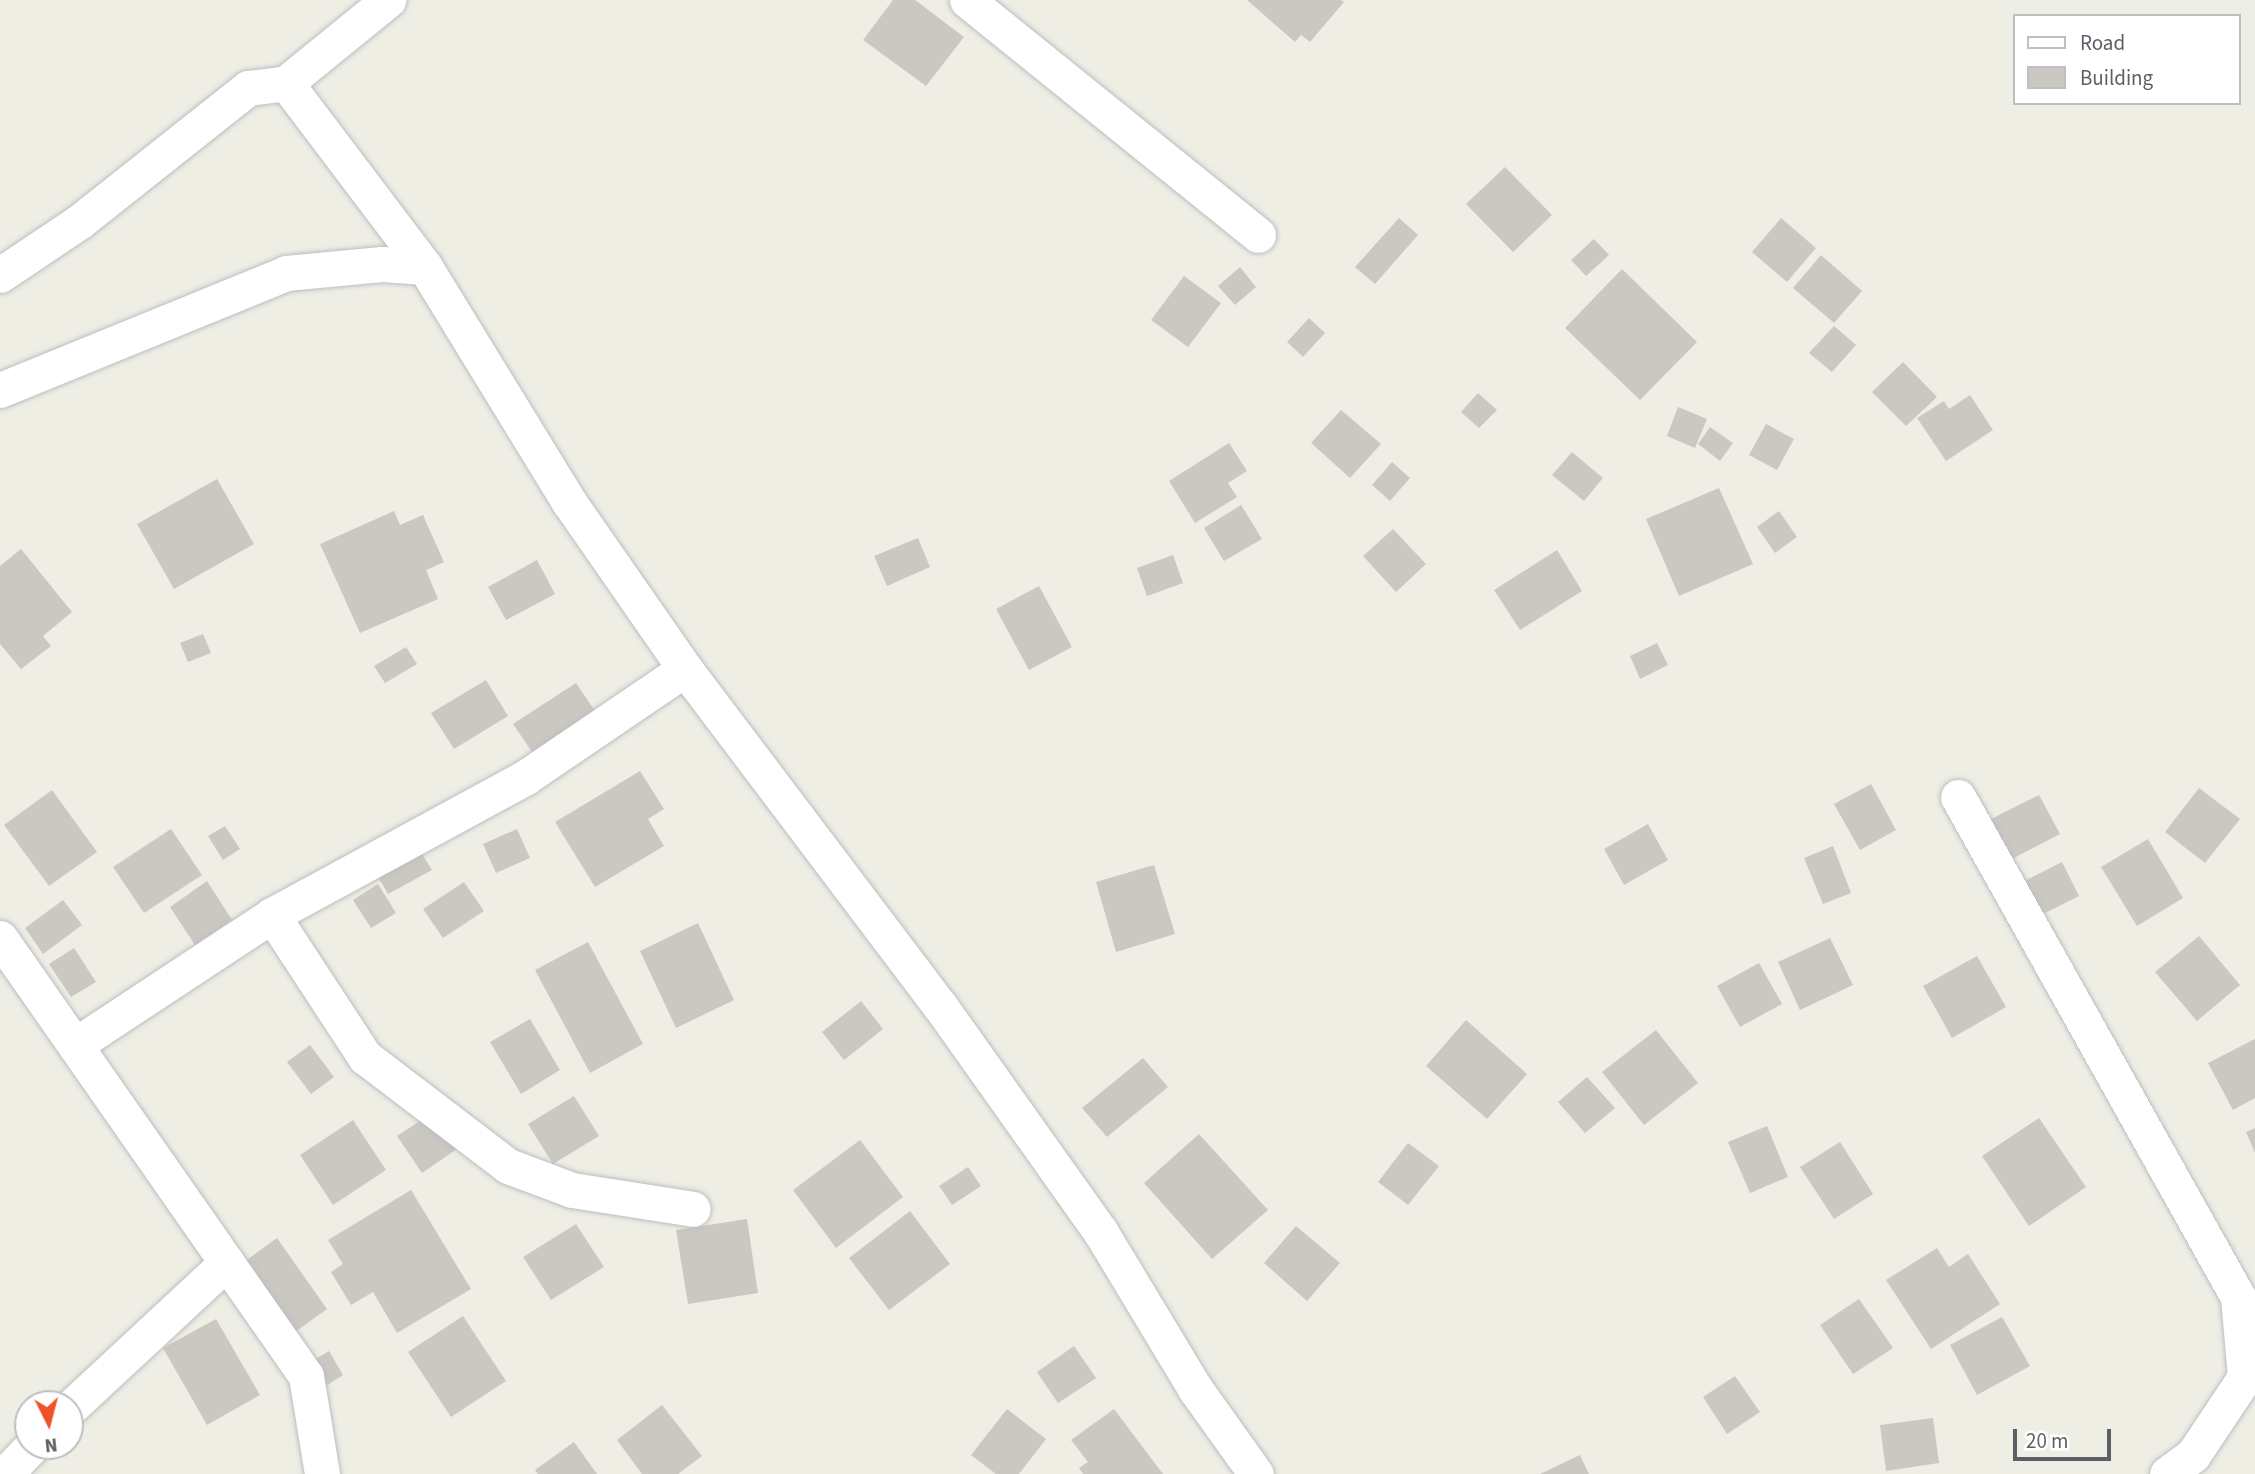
<!DOCTYPE html>
<style>
body{margin:0}
#map{position:relative;width:2255px;height:1474px;overflow:hidden;background:#efeee4;font-family:"Source Sans 3",sans-serif}
div>[style]{position:absolute}
[style*='--x']{left:calc(var(--x)*1px);top:calc(var(--y)*1px);width:calc(var(--w)*1px);rotate:calc(var(--a)*1deg)}
.building>*{inset:0;background:#cac8c1}
.roads{filter:drop-shadow(0 0 2px #bcbdc3) drop-shadow(0 0 2px #bcbdc3)}
.street>*{height:35px;margin:-17.5px;padding:0 17.5px;transform-origin:17.5px;border-radius:17.5px;background:#fff}
span{translate:-50% -50%;white-space:nowrap;text-align:center;line-height:1.15;-webkit-text-stroke:5px #fff;paint-order:stroke}
.legend{position:absolute;left:2013px;top:14px;width:228px;height:91px;box-sizing:border-box;background:#fff;border:2px solid #bebfc1;margin:0;padding:9px 12px;list-style:none;font-size:21px;color:#5c5f65}
.legend li{display:flex;align-items:center;gap:14px;height:35px}
.legend b{width:35px;border:2px solid #bebfc1}
.north{position:absolute;left:14px;top:1390px;width:70px;height:70px;box-sizing:border-box;background:#fff;border:2px solid #bebfc1;border-radius:50%;rotate:174deg;font-size:19px;font-weight:700;line-height:28px;text-align:center;color:#5c5f65}
.north::after{content:'';display:block;margin:auto;width:24px;height:32px;background:#f05129;clip-path:polygon(50% 0,100% 100%,50% 72%,0 100%)}
.scale{position:absolute;left:2013px;top:1429px;width:98px;height:32px;box-sizing:border-box;border:4px solid #5c5f65;border-top:0;padding-left:9px;font-size:21px;line-height:24px;white-space:nowrap;color:#5c5f65;-webkit-text-stroke:5px #fff;paint-order:stroke}
</style>
<div id="map">
<div class="building">
<div style="clip-path:polygon(893px 0,915px 0,964px 37px,926px 86px,863px 40px)"></div>
<div style="clip-path:polygon(1247px 0,1341px 0,1344px 2px,1310px 42px,1301px 35px,1295px 42px)"></div>
<div style="clip-path:polygon(1505px 167px,1552px 215px,1513px 252px,1466px 204px)"></div>
<div style="clip-path:polygon(1399px 218px,1418px 235px,1375px 284px,1355px 267px)"></div>
<div style="clip-path:polygon(1781px 218px,1816px 248px,1787px 282px,1752px 252px)"></div>
<div style="clip-path:polygon(1594px 239px,1609px 255px,1586px 276px,1571px 260px)"></div>
<div style="clip-path:polygon(1821px 255px,1862px 291px,1834px 323px,1793px 288px)"></div>
<div style="clip-path:polygon(1240px 267px,1256px 287px,1235px 305px,1218px 286px)"></div>
<div style="clip-path:polygon(1622px 269px,1697px 342px,1640px 400px,1565px 328px)"></div>
<div style="clip-path:polygon(1184px 276px,1221px 303px,1188px 347px,1151px 320px)"></div>
<div style="clip-path:polygon(1309px 318px,1325px 333px,1303px 357px,1287px 342px)"></div>
<div style="clip-path:polygon(1834px 326px,1856px 345px,1832px 372px,1809px 353px)"></div>
<div style="clip-path:polygon(1903px 362px,1937px 397px,1906px 426px,1872px 392px)"></div>
<div style="clip-path:polygon(1478px 393px,1497px 410px,1479px 428px,1461px 412px)"></div>
<div style="clip-path:polygon(1970px 395px,1993px 430px,1946px 461px,1917px 418px,1944px 401px,1949px 409px)"></div>
<div style="clip-path:polygon(1678px 407px,1707px 419px,1695px 448px,1667px 436px)"></div>
<div style="clip-path:polygon(1341px 410px,1381px 444px,1350px 478px,1311px 443px)"></div>
<div style="clip-path:polygon(1766px 424px,1794px 439px,1777px 470px,1749px 455px)"></div>
<div style="clip-path:polygon(1710px 427px,1733px 443px,1720px 461px,1698px 444px)"></div>
<div style="clip-path:polygon(1229px 443px,1247px 471px,1228px 483px,1237px 497px,1195px 523px,1169px 481px)"></div>
<div style="clip-path:polygon(1572px 452px,1603px 478px,1584px 501px,1552px 475px)"></div>
<div style="clip-path:polygon(1392px 462px,1410px 478px,1390px 501px,1372px 485px)"></div>
<div style="clip-path:polygon(217px 479px,254px 544px,174px 589px,137px 524px)"></div>
<div style="clip-path:polygon(1719px 488px,1753px 564px,1679px 596px,1646px 519px)"></div>
<div style="clip-path:polygon(1241px 505px,1262px 539px,1224px 561px,1204px 528px)"></div>
<div style="clip-path:polygon(394px 511px,400px 525px,423px 515px,444px 562px,426px 570px,438px 599px,360px 633px,320px 544px)"></div>
<div style="clip-path:polygon(1779px 511px,1797px 537px,1775px 553px,1757px 527px)"></div>
<div style="clip-path:polygon(1393px 529px,1426px 564px,1396px 592px,1363px 556px)"></div>
<div style="clip-path:polygon(918px 538px,930px 567px,887px 586px,874px 556px)"></div>
<div style="clip-path:polygon(21px 549px,72px 612px,43px 636px,51px 646px,21px 669px,0 644px,0 566px)"></div>
<div style="clip-path:polygon(1557px 550px,1582px 591px,1520px 630px,1494px 590px)"></div>
<div style="clip-path:polygon(1173px 555px,1183px 583px,1147px 596px,1137px 568px)"></div>
<div style="clip-path:polygon(537px 560px,555px 594px,506px 620px,488px 587px)"></div>
<div style="clip-path:polygon(1039px 586px,1072px 647px,1029px 670px,996px 609px)"></div>
<div style="clip-path:polygon(203px 634px,211px 653px,188px 662px,180px 643px)"></div>
<div style="clip-path:polygon(1657px 643px,1668px 665px,1640px 679px,1630px 656px)"></div>
<div style="clip-path:polygon(406px 647px,417px 664px,385px 683px,374px 666px)"></div>
<div style="clip-path:polygon(486px 680px,508px 716px,454px 749px,431px 713px)"></div>
<div style="clip-path:polygon(576px 683px,595px 711px,532px 752px,513px 724px)"></div>
<div style="clip-path:polygon(640px 771px,664px 809px,648px 819px,664px 846px,595px 887px,555px 822px)"></div>
<div style="clip-path:polygon(1871px 784px,1896px 830px,1860px 850px,1834px 804px)"></div>
<div style="clip-path:polygon(2199px 788px,2240px 819px,2205px 863px,2165px 832px)"></div>
<div style="clip-path:polygon(52px 790px,97px 852px,49px 886px,4px 825px)"></div>
<div style="clip-path:polygon(2039px 795px,2060px 834px,2006px 862px,1985px 822px)"></div>
<div style="clip-path:polygon(1648px 824px,1668px 860px,1624px 885px,1604px 849px)"></div>
<div style="clip-path:polygon(225px 826px,240px 849px,223px 860px,208px 836px)"></div>
<div style="clip-path:polygon(171px 829px,202px 875px,144px 913px,113px 867px)"></div>
<div style="clip-path:polygon(517px 829px,530px 858px,496px 873px,483px 844px)"></div>
<div style="clip-path:polygon(2148px 839px,2183px 898px,2137px 926px,2101px 867px)"></div>
<div style="clip-path:polygon(416px 844px,432px 870px,388px 894px,373px 868px)"></div>
<div style="clip-path:polygon(1833px 846px,1851px 893px,1823px 904px,1804px 858px)"></div>
<div style="clip-path:polygon(2062px 862px,2079px 896px,2037px 917px,2019px 884px)"></div>
<div style="clip-path:polygon(1154px 865px,1175px 934px,1116px 952px,1096px 882px)"></div>
<div style="clip-path:polygon(207px 881px,232px 920px,195px 945px,170px 907px)"></div>
<div style="clip-path:polygon(464px 882px,484px 911px,443px 938px,423px 909px)"></div>
<div style="clip-path:polygon(378px 884px,396px 913px,371px 928px,353px 900px)"></div>
<div style="clip-path:polygon(63px 900px,82px 925px,43px 954px,25px 928px)"></div>
<div style="clip-path:polygon(698px 923px,734px 1000px,676px 1028px,640px 951px)"></div>
<div style="clip-path:polygon(2199px 936px,2240px 985px,2197px 1021px,2155px 972px)"></div>
<div style="clip-path:polygon(1830px 938px,1853px 985px,1800px 1010px,1778px 962px)"></div>
<div style="clip-path:polygon(588px 942px,643px 1044px,590px 1073px,535px 970px)"></div>
<div style="clip-path:polygon(74px 948px,96px 982px,71px 997px,49px 964px)"></div>
<div style="clip-path:polygon(1977px 956px,2006px 1007px,1952px 1038px,1923px 986px)"></div>
<div style="clip-path:polygon(1759px 963px,1782px 1004px,1740px 1027px,1717px 986px)"></div>
<div style="clip-path:polygon(861px 1001px,883px 1029px,844px 1060px,822px 1032px)"></div>
<div style="clip-path:polygon(530px 1019px,560px 1070px,521px 1094px,490px 1042px)"></div>
<div style="clip-path:polygon(1466px 1020px,1527px 1074px,1487px 1119px,1426px 1066px)"></div>
<div style="clip-path:polygon(1656px 1030px,1698px 1083px,1644px 1125px,1602px 1072px)"></div>
<div style="clip-path:polygon(2255px 1039px,2255px 1098px,2233px 1110px,2208px 1063px)"></div>
<div style="clip-path:polygon(310px 1045px,334px 1077px,311px 1094px,287px 1062px)"></div>
<div style="clip-path:polygon(1143px 1058px,1168px 1087px,1107px 1137px,1082px 1108px)"></div>
<div style="clip-path:polygon(1587px 1077px,1615px 1108px,1585px 1133px,1558px 1102px)"></div>
<div style="clip-path:polygon(574px 1096px,599px 1136px,553px 1164px,528px 1124px)"></div>
<div style="clip-path:polygon(432px 1113px,457px 1149px,422px 1173px,397px 1136px)"></div>
<div style="clip-path:polygon(2039px 1118px,2086px 1187px,2029px 1226px,1982px 1156px)"></div>
<div style="clip-path:polygon(353px 1120px,386px 1170px,333px 1205px,300px 1155px)"></div>
<div style="clip-path:polygon(1767px 1126px,1788px 1177px,1750px 1193px,1728px 1142px)"></div>
<div style="clip-path:polygon(2255px 1128px,2255px 1153px,2246px 1132px)"></div>
<div style="clip-path:polygon(1199px 1134px,1268px 1210px,1212px 1259px,1144px 1183px)"></div>
<div style="clip-path:polygon(860px 1140px,903px 1197px,836px 1248px,793px 1190px)"></div>
<div style="clip-path:polygon(1840px 1142px,1873px 1194px,1834px 1219px,1800px 1167px)"></div>
<div style="clip-path:polygon(1408px 1143px,1439px 1166px,1408px 1205px,1378px 1182px)"></div>
<div style="clip-path:polygon(968px 1167px,981px 1186px,952px 1205px,939px 1186px)"></div>
<div style="clip-path:polygon(411px 1190px,471px 1289px,397px 1333px,373px 1292px,351px 1305px,331px 1272px,343px 1264px,328px 1240px)"></div>
<div style="clip-path:polygon(910px 1211px,950px 1264px,889px 1310px,849px 1258px)"></div>
<div style="clip-path:polygon(747px 1219px,758px 1293px,688px 1304px,676px 1230px)"></div>
<div style="clip-path:polygon(576px 1224px,604px 1267px,551px 1300px,523px 1257px)"></div>
<div style="clip-path:polygon(1296px 1226px,1340px 1263px,1307px 1301px,1264px 1263px)"></div>
<div style="clip-path:polygon(277px 1238px,327px 1309px,291px 1335px,241px 1264px)"></div>
<div style="clip-path:polygon(1937px 1248px,1949px 1267px,1968px 1254px,2000px 1304px,1931px 1349px,1886px 1280px)"></div>
<div style="clip-path:polygon(1859px 1299px,1893px 1348px,1853px 1374px,1820px 1325px)"></div>
<div style="clip-path:polygon(463px 1316px,506px 1381px,451px 1417px,408px 1352px)"></div>
<div style="clip-path:polygon(2002px 1317px,2030px 1366px,1977px 1395px,1950px 1345px)"></div>
<div style="clip-path:polygon(216px 1319px,260px 1395px,207px 1425px,163px 1348px)"></div>
<div style="clip-path:polygon(1074px 1346px,1096px 1378px,1058px 1403px,1037px 1372px)"></div>
<div style="clip-path:polygon(329px 1351px,343px 1375px,326px 1386px,311px 1362px)"></div>
<div style="clip-path:polygon(1735px 1376px,1760px 1412px,1727px 1434px,1703px 1397px)"></div>
<div style="clip-path:polygon(662px 1405px,702px 1456px,678px 1474px,642px 1474px,617px 1440px)"></div>
<div style="clip-path:polygon(1007px 1409px,1046px 1439px,1019px 1474px,996px 1474px,971px 1455px)"></div>
<div style="clip-path:polygon(1114px 1409px,1163px 1474px,1083px 1474px,1079px 1468px,1088px 1462px,1071px 1440px)"></div>
<div style="clip-path:polygon(1933px 1418px,1939px 1463px,1886px 1471px,1880px 1425px)"></div>
<div style="clip-path:polygon(574px 1442px,597px 1474px,538px 1474px,535px 1470px)"></div>
<div style="clip-path:polygon(1580px 1455px,1589px 1474px,1540px 1474px)"></div>
</div>
<div class="roads">
<div class="street">
<div style="--x:967;--y:0;--w:374;--a:38.9"></div>
<div style="--x:286;--y:83;--w:132;--a:-39.1"></div>
<div style="--x:0;--y:275;--w:95;--a:-33.9"></div>
<div style="--x:79;--y:222;--w:216;--a:-38.4"></div>
<div style="--x:248;--y:88;--w:38;--a:-7"></div>
<div style="--x:286;--y:83;--w:231;--a:52.9"></div>
<div style="--x:425;--y:267;--w:276;--a:58.5"></div>
<div style="--x:569;--y:502;--w:203;--a:55.2"></div>
<div style="--x:685;--y:669;--w:423;--a:52.9"></div>
<div style="--x:940;--y:1006;--w:276;--a:54.6"></div>
<div style="--x:1100;--y:1231;--w:186;--a:58.9"></div>
<div style="--x:1196;--y:1390;--w:103;--a:54.5"></div>
<div style="--x:0;--y:390;--w:309;--a:-22.2"></div>
<div style="--x:286;--y:273;--w:96;--a:-5.4"></div>
<div style="--x:382;--y:264;--w:43;--a:4"></div>
<div style="--x:1958;--y:797;--w:573;--a:60.75"></div>
<div style="--x:2238;--y:1297;--w:80;--a:85"></div>
<div style="--x:2245;--y:1377;--w:94;--a:123.7"></div>
<div style="--x:2193;--y:1455;--w:32;--a:144"></div>
<div style="--x:272;--y:915;--w:170;--a:56.8"></div>
<div style="--x:365;--y:1057;--w:180;--a:37.3"></div>
<div style="--x:508;--y:1166;--w:68;--a:20.6"></div>
<div style="--x:572;--y:1190;--w:122;--a:8.9"></div>
<div style="--x:0;--y:938;--w:534;--a:55.06"></div>
<div style="--x:306;--y:1376;--w:99;--a:80.7"></div>
<div style="--x:75;--y:1045;--w:236;--a:-33.4"></div>
<div style="--x:272;--y:915;--w:289;--a:-28.5"></div>
<div style="--x:526;--y:777;--w:192;--a:-34.2"></div>
<div style="--x:70;--y:1408;--w:214;--a:-42.9"></div>
<div style="--x:5;--y:1474;--w:39;--a:-46"></div>
</div>
</div>
<ul class="legend">
<li><b style="height:9px;background:#fff"></b>Road</li>
<li><b style="height:19px;background:#cac8c1"></b>Building</li>
</ul>
<div class="north">N</div>
<div class="scale">20 m</div>
</div>
